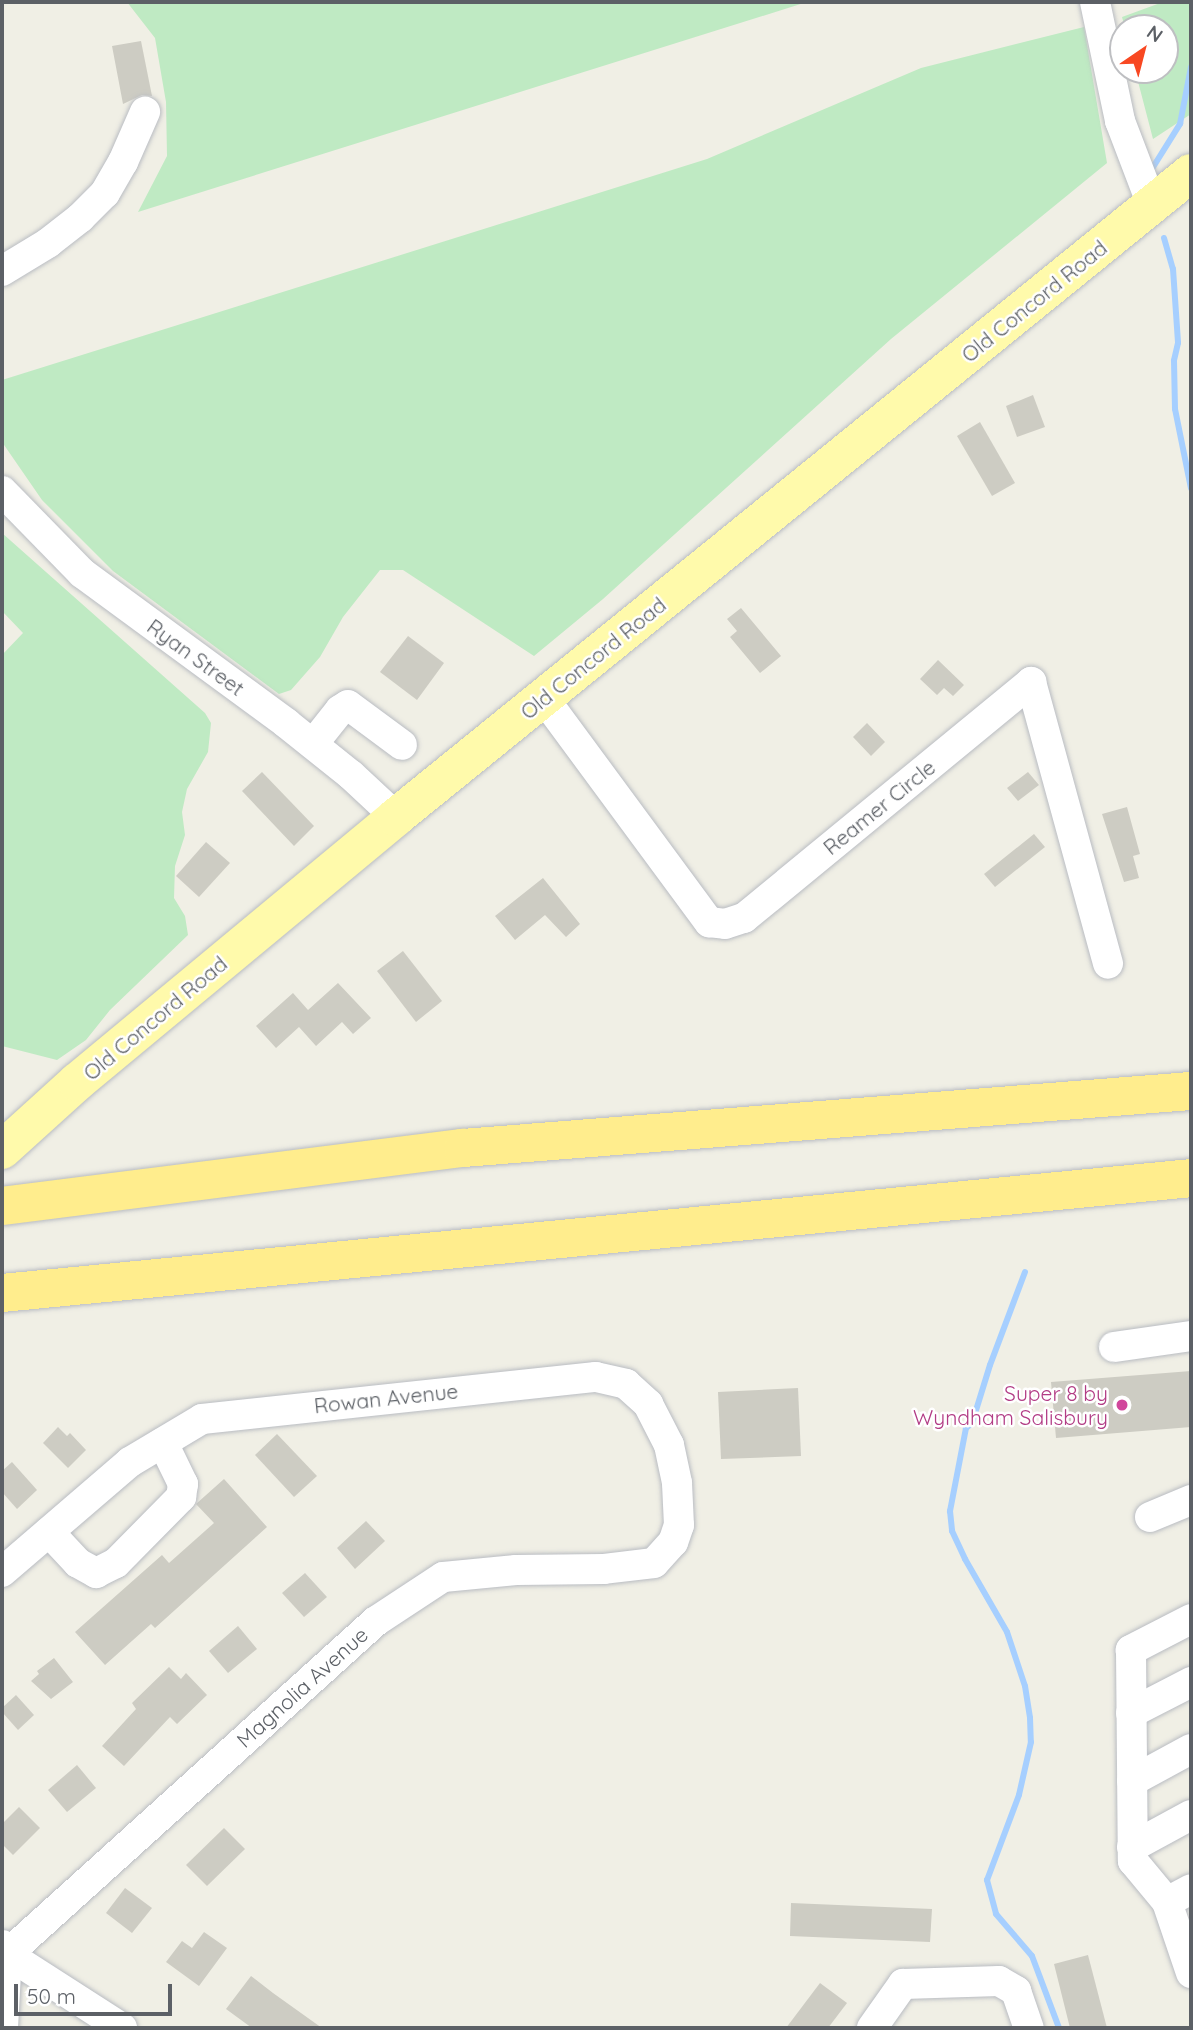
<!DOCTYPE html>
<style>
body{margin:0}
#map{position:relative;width:1193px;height:2030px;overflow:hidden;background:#f0efe5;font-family:Quicksand,sans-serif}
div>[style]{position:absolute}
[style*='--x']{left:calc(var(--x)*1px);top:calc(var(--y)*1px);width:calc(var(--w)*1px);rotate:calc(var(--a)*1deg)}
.green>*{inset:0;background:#bfeac3}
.stream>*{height:6px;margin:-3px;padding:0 3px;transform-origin:3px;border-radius:3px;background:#a6cfff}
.building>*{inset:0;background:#cdccc3}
.roads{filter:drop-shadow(0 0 2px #b9bcc2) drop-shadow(0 0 2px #b9bcc2)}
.minor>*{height:30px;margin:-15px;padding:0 15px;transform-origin:15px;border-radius:15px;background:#fff}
.major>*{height:38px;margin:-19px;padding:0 19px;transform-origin:19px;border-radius:19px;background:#fffaab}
.highway>*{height:38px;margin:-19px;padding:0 19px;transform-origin:19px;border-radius:19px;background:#ffed8d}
.dots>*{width:19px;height:19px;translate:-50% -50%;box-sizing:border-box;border:4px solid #fff;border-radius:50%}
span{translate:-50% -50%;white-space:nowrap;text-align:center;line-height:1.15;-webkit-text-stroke:5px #fff;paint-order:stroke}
.street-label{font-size:21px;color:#5c6066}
.hotel-label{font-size:21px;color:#b23c85}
.right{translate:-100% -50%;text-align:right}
.frame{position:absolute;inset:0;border:4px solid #5c6066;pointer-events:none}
.north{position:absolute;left:1109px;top:14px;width:70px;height:70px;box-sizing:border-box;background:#fff;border:2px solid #bebfc2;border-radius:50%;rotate:35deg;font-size:19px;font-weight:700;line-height:28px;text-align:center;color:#5c6066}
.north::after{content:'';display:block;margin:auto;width:24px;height:32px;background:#f84822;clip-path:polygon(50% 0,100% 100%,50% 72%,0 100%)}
.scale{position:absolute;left:14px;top:1984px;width:158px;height:32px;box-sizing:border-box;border:4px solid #5c6066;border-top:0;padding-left:9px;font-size:21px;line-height:24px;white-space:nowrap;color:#5c6066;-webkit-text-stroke:5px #fff;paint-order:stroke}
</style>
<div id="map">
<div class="green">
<div style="clip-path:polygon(127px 2px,807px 2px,138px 212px,167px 156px,166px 102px,155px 38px)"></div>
<div style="clip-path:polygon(1163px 2px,1191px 2px,1191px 114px,1153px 139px,1135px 70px,1165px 70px,1165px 28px,1125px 28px,1122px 17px)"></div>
<div style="clip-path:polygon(1084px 27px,1107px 163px,891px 339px,603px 599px,534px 656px,403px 570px,380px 570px,343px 617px,320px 657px,291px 690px,279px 694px,113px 571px,42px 500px,2px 442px,2px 380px,707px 159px,921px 68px)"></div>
<div style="clip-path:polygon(2px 533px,205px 713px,211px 723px,208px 752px,187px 789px,182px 812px,185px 835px,175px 866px,174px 898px,185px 916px,188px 935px,110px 1010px,86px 1040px,57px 1060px,2px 1046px,2px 655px,23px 633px,2px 611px)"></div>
</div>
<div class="stream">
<div style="--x:1150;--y:172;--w:57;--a:-58"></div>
<div style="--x:1180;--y:124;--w:58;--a:-79.1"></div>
<div style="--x:1164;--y:238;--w:32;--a:74"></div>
<div style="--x:1173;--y:269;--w:74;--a:86.1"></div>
<div style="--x:1178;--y:343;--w:18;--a:103"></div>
<div style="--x:1174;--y:361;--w:48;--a:88.8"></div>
<div style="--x:1175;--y:409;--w:81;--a:78.6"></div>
<div style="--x:1025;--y:1272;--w:99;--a:110.6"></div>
<div style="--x:990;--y:1365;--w:61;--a:107.2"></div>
<div style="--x:972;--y:1423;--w:8;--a:140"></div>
<div style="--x:966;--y:1428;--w:85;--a:100.9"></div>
<div style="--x:950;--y:1511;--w:20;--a:84"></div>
<div style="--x:952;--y:1531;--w:31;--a:65"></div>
<div style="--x:965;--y:1559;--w:84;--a:60.1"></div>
<div style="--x:1007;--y:1632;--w:57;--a:71.6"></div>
<div style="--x:1025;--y:1686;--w:32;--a:81"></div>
<div style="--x:1030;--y:1718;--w:24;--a:88"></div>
<div style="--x:1031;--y:1742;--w:54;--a:102.8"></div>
<div style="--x:1019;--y:1795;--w:91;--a:110.6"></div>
<div style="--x:987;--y:1880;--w:35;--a:75"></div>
<div style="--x:996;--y:1914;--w:55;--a:49.4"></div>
<div style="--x:1032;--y:1956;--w:77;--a:69.4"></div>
</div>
<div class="building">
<div style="clip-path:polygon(141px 41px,152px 96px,142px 95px,123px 104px,112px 46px)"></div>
<div style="clip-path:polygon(1033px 395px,1045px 427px,1017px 437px,1006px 406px)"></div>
<div style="clip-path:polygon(980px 422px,1015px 483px,992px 496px,957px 436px)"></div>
<div style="clip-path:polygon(741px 608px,781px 656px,760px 673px,730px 637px,737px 631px,727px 619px)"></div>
<div style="clip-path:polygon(408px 636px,444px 663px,417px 700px,380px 672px)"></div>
<div style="clip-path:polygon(938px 660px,964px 685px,953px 696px,944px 688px,937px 695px,920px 679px)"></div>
<div style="clip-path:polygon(867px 723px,885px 742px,871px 756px,853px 737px)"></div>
<div style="clip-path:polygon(262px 772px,314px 826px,294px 846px,242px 791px)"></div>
<div style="clip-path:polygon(1028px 772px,1039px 785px,1018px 801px,1007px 788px)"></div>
<div style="clip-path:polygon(1127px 807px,1140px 854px,1133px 856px,1139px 878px,1124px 882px,1102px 814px)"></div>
<div style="clip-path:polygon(1034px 834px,1045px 847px,995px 887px,984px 874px)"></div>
<div style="clip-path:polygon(206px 842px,230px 863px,199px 897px,176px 876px)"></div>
<div style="clip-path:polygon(543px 878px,580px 924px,566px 937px,545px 915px,515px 940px,495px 916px)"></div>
<div style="clip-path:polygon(403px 951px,442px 1001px,416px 1022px,377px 971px)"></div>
<div style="clip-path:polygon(338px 983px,371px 1018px,353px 1034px,342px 1022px,316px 1046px,299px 1027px,276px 1048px,256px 1026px,293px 993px,308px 1010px)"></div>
<div style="clip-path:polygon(1191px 1371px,1191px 1427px,1056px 1438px,1051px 1382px)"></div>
<div style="clip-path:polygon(798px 1388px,801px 1456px,721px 1459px,718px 1392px)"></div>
<div style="clip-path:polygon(58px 1427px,67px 1436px,70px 1433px,86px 1450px,68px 1468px,43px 1443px)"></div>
<div style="clip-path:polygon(277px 1434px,317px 1476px,294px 1497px,255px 1455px)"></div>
<div style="clip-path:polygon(12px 1462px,37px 1490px,17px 1509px,2px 1492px,2px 1471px)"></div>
<div style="clip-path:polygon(224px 1479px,267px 1527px,155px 1628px,151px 1624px,105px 1665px,75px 1632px,162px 1555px,169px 1563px,214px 1523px,196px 1504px)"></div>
<div style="clip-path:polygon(366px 1521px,385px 1541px,355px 1569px,337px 1548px)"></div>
<div style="clip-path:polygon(305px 1573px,327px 1597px,304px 1617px,282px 1593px)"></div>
<div style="clip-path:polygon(238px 1626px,257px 1649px,228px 1673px,209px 1651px)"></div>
<div style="clip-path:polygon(54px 1658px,73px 1682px,51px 1699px,31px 1681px,39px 1674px,37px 1671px)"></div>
<div style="clip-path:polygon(169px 1667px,181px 1679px,186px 1673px,207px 1695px,177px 1724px,170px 1717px,124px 1766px,102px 1746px,136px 1709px,132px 1703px)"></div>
<div style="clip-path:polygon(16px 1695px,34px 1715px,18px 1730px,2px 1712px,2px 1708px)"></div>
<div style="clip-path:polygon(77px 1765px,96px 1788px,67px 1812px,48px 1790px)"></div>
<div style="clip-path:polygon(19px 1807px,40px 1828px,13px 1855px,2px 1844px,2px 1824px)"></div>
<div style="clip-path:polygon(224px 1828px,245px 1849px,207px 1886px,186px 1865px)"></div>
<div style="clip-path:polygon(125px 1888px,152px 1908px,132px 1933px,106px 1913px)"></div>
<div style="clip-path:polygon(791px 1903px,932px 1909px,930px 1942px,790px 1936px)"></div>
<div style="clip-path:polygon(204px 1932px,227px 1948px,199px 1986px,166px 1962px,182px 1941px,192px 1948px)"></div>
<div style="clip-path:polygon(1088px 1955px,1107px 2028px,1070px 2028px,1054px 1964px)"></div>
<div style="clip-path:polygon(251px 1976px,273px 1993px,322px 2028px,252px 2028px,226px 2009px)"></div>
<div style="clip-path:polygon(820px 1983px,847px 2003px,828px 2028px,786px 2028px)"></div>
</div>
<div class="roads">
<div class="minor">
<div style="--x:1095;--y:2;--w:122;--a:78.1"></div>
<div style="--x:1120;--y:121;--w:90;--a:69.1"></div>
<div style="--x:2;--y:271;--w:54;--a:-31.3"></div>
<div style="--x:48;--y:243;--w:41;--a:-38"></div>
<div style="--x:80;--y:218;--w:35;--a:-45"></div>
<div style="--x:105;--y:193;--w:36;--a:-60"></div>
<div style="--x:123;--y:162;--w:55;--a:-66.3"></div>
<div style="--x:2;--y:491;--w:115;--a:45.7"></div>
<div style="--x:82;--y:573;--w:253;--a:36.3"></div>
<div style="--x:286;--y:723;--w:83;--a:38.7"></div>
<div style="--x:351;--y:775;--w:62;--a:43"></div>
<div style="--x:543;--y:697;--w:280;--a:53.6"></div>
<div style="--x:709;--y:922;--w:16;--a:7"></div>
<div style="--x:725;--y:924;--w:20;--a:-18"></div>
<div style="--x:744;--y:918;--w:372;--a:-39.4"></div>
<div style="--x:1031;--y:682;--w:292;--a:74.7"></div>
<div style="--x:313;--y:744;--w:43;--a:-51.5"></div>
<div style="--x:340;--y:710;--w:9;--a:-32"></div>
<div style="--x:348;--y:705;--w:67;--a:36.5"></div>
<div style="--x:1114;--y:1347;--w:78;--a:-8.1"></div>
<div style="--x:1150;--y:1517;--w:44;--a:-22.5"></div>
<div style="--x:49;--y:1532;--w:42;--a:46.9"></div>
<div style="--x:78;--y:1563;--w:21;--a:29"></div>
<div style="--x:96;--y:1573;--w:22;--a:-27"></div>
<div style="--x:116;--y:1563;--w:93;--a:-45.4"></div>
<div style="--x:181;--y:1497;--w:13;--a:-81"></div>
<div style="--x:183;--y:1484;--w:46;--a:-116"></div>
<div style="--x:2;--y:1572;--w:169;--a:-40.7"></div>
<div style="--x:130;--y:1462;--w:84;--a:-30.8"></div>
<div style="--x:202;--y:1419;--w:396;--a:-6.1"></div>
<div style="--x:596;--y:1377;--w:31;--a:13"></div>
<div style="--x:626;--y:1384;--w:30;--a:42"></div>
<div style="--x:648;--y:1404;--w:46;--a:62.9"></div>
<div style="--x:669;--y:1445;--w:39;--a:78"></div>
<div style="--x:677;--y:1483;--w:42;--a:87.3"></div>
<div style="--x:679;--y:1525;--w:18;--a:109"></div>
<div style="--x:673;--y:1542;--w:28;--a:132"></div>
<div style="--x:654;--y:1563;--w:50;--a:173.2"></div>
<div style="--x:604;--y:1569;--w:88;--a:179.3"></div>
<div style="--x:516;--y:1570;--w:73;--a:174.5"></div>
<div style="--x:443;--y:1577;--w:80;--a:146.7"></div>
<div style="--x:376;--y:1621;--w:497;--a:137.9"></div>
<div style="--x:7;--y:1954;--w:74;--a:93.1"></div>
<div style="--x:1191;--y:1619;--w:68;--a:152.7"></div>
<div style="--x:1131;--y:1650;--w:211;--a:89.5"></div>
<div style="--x:1133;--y:1861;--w:53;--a:50.3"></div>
<div style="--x:1167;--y:1902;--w:27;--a:-28"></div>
<div style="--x:1131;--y:1713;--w:68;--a:-27.3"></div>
<div style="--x:1132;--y:1781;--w:67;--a:-28.5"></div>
<div style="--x:1132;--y:1847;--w:67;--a:-28.5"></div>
<div style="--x:1167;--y:1902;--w:75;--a:71.3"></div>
<div style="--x:2;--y:1945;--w:10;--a:61"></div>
<div style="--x:7;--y:1954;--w:137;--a:32.8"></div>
<div style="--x:872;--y:2028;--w:54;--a:-54.8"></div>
<div style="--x:903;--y:1984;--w:96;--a:-1.8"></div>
<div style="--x:999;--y:1981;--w:20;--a:30"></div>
<div style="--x:1016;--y:1991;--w:39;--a:71"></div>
</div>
<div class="major">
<div style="--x:2;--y:1150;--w:101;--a:-42.2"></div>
<div style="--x:77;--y:1082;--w:415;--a:-39.7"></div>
<div style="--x:396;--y:817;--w:1023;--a:-39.01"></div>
</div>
<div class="highway">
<div style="--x:2;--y:1206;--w:465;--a:-7.2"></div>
<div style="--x:463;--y:1148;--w:730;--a:-4.48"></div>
<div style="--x:2;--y:1293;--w:1195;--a:-5.52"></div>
</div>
</div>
<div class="dots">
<div style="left:1122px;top:1405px;background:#d1479c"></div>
</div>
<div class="street-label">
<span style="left:1034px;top:301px;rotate:-39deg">Old Concord Road</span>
<span style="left:196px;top:657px;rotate:36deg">Ryan Street</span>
<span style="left:593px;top:658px;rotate:-39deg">Old Concord Road</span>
<span style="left:879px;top:807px;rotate:-39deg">Reamer Circle</span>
<span style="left:155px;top:1018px;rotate:-40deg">Old Concord Road</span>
<span style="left:386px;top:1398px;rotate:-6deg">Rowan Avenue</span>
<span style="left:302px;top:1687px;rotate:-42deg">Magnolia Avenue</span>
</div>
<div class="hotel-label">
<span class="right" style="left:1108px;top:1405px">Super 8 by<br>Wyndham Salisbury</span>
</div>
<div class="frame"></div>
<div class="north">N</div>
<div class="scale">50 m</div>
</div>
